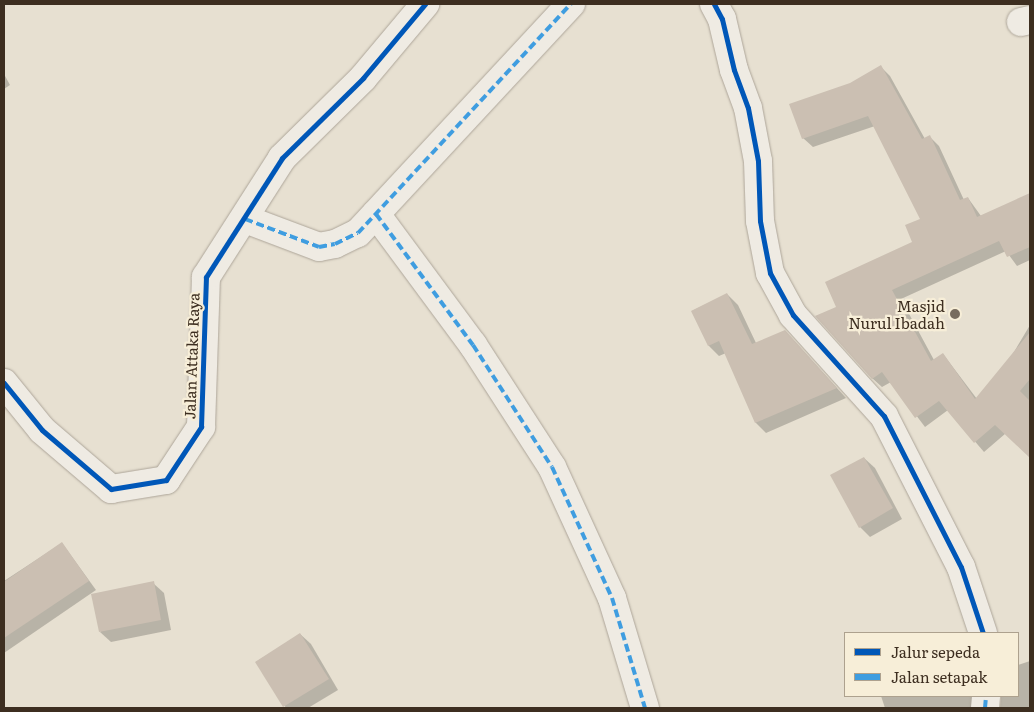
<!DOCTYPE html>
<style>
body{margin:0}
#map{position:relative;width:1034px;height:712px;overflow:hidden;background:#e7e0d1;font-family:Literata,serif}
div>[style]{position:absolute}
[style*='--x']{left:calc(var(--x)*1px);top:calc(var(--y)*1px);width:calc(var(--w)*1px);rotate:calc(var(--a)*1deg)}
.shadow>*{inset:0;background:#0003}
.building>*{inset:0;background:#cbbfb2}
.roads{filter:drop-shadow(0 0 1px #ada599) drop-shadow(0 0 1px #ada599)}
.minor>*{height:28px;margin:-14px;padding:0 14px;transform-origin:14px;border-radius:14px;background:#efebe3}
.quiet>*{height:4px;margin-top:-2px;transform-origin:0;background:repeating-linear-gradient(90deg,#3f9de0 0 8px,transparent 0 12px)}
.cycleway>*{height:5px;margin:-2.5px;padding:0 2.5px;transform-origin:2.5px;border-radius:2.5px;background:#0057b8}
.dots>*{width:14px;height:14px;translate:-50% -50%;box-sizing:border-box;border:2px solid #f7eed8;border-radius:50%}
span{translate:-50% -50%;white-space:nowrap;text-align:center;line-height:1.15;-webkit-text-stroke:4.5px #f7eed8;paint-order:stroke}
.poi-label{font-size:15px;color:#3d2e20}
.right{translate:-100% -50%;text-align:right}
.street-label{font-size:15px;color:#3d2e20}
.frame{position:absolute;inset:0;border:5px solid #3d2e20;pointer-events:none}
.legend{position:absolute;left:844px;top:632px;width:175px;height:65px;box-sizing:border-box;background:#f7eed8;border:1px solid #ada18e;margin:0;padding:6px 9px;list-style:none;font-size:15px;color:#3d2e20}
.legend li{display:flex;align-items:center;gap:10px;height:25px}
.legend b{width:25px;border:1px solid #ada18e}
</style>
<div id="map">
<div class="shadow">
<div style="clip-path:polygon(881px 67px,890px 76px,925px 139px,930px 137px,939px 146px,964px 200px,968px 198px,981px 216px,1030px 194px,1030px 260px,1017px 266px,1006px 251px,901px 299px,934px 360px,943px 354px,977px 399px,1011px 357px,1030px 325px,1030px 424px,1011px 410px,1019px 422px,984px 452px,948px 410px,925px 427px,891px 382px,882px 387px,872px 378px,838px 308px,914px 242px,921px 219px,875px 126px,813px 147px,803px 138px,851px 84px)"></div>
<div style="clip-path:polygon(4px 74px,10px 85px,4px 89px)"></div>
<div style="clip-path:polygon(727px 294px,738px 305px,756px 343px,795px 342px,846px 398px,766px 433px,756px 423px,726px 353px,719px 356px,709px 346px,692px 311px)"></div>
<div style="clip-path:polygon(864px 458px,875px 468px,902px 519px,870px 537px,860px 527px)"></div>
<div style="clip-path:polygon(62px 543px,96px 590px,4px 653px,4px 581px)"></div>
<div style="clip-path:polygon(153px 583px,164px 593px,171px 630px,111px 642px,100px 632px)"></div>
<div style="clip-path:polygon(300px 634px,311px 644px,338px 690px,308px 708px,286px 708px,256px 662px)"></div>
<div style="clip-path:polygon(1030px 661px,1030px 708px,1000px 708px,1001px 696px,1018px 696px,1018px 665px)"></div>
<div style="clip-path:polygon(881px 696px,987px 696px,980px 708px,885px 708px)"></div>
</div>
<div class="building">
<div style="clip-path:polygon(881px 65px,922px 139px,930px 135px,960px 200px,968px 197px,977px 217px,1030px 193px,1030px 247px,1007px 257px,999px 241px,892px 290px,931px 361px,943px 353px,975px 399px,1030px 332px,1030px 379px,1020px 391px,1030px 401px,1030px 458px,995px 425px,974px 443px,939px 401px,915px 418px,882px 372px,872px 379px,815px 316px,836px 307px,825px 282px,912px 242px,905px 225px,920px 219px,868px 116px,802px 139px,789px 104px,850px 83px)"></div>
<div style="clip-path:polygon(727px 293px,752px 344px,785px 330px,837px 388px,755px 423px,719px 341px,708px 346px,691px 311px)"></div>
<div style="clip-path:polygon(864px 457px,893px 508px,859px 528px,830px 475px)"></div>
<div style="clip-path:polygon(62px 542px,89px 581px,4px 638px,4px 582px)"></div>
<div style="clip-path:polygon(154px 581px,161px 620px,99px 632px,91px 594px)"></div>
<div style="clip-path:polygon(300px 633px,329px 679px,283px 707px,255px 662px)"></div>
</div>
<div class="roads">
<div class="minor">
<div style="--x:714;--y:4;--w:17;--a:62"></div>
<div style="--x:722;--y:19;--w:52;--a:76.8"></div>
<div style="--x:734;--y:70;--w:40;--a:69.8"></div>
<div style="--x:748;--y:108;--w:54;--a:79.3"></div>
<div style="--x:758;--y:161;--w:60;--a:88.1"></div>
<div style="--x:760;--y:221;--w:53;--a:79.1"></div>
<div style="--x:770;--y:273;--w:48;--a:61.3"></div>
<div style="--x:793;--y:315;--w:136;--a:48"></div>
<div style="--x:884;--y:416;--w:169;--a:63"></div>
<div style="--x:961;--y:567;--w:70;--a:71.6"></div>
<div style="--x:1021;--y:22;--w:9;--a:-13"></div>
<div style="--x:376;--y:214;--w:163;--a:53.5"></div>
<div style="--x:473;--y:345;--w:145;--a:57.1"></div>
<div style="--x:552;--y:467;--w:144;--a:65.4"></div>
<div style="--x:612;--y:598;--w:115;--a:73.3"></div>
<div style="--x:245;--y:219;--w:79;--a:20.7"></div>
<div style="--x:319;--y:247;--w:16;--a:-11"></div>
<div style="--x:335;--y:244;--w:25;--a:-26"></div>
<div style="--x:358;--y:233;--w:313;--a:-47.1"></div>
<div style="--x:4;--y:383;--w:60;--a:51"></div>
<div style="--x:42;--y:430;--w:91;--a:40.5"></div>
<div style="--x:111;--y:489;--w:56;--a:-9.3"></div>
<div style="--x:166;--y:480;--w:64;--a:-56.6"></div>
<div style="--x:201;--y:427;--w:150;--a:-88.1"></div>
<div style="--x:206;--y:277;--w:141;--a:-57.4"></div>
<div style="--x:282;--y:158;--w:114;--a:-44.6"></div>
<div style="--x:363;--y:78;--w:97;--a:-50"></div>
<div style="--x:985;--y:708;--w:12;--a:-85"></div>
</div>
</div>
<div class="quiet">
<div style="--x:376;--y:214;--w:163;--a:53.5"></div>
<div style="--x:473;--y:345;--w:145;--a:57.1"></div>
<div style="--x:552;--y:467;--w:144;--a:65.4"></div>
<div style="--x:612;--y:598;--w:115;--a:73.3"></div>
<div style="--x:245;--y:219;--w:79;--a:20.7"></div>
<div style="--x:319;--y:247;--w:16;--a:-11"></div>
<div style="--x:335;--y:244;--w:25;--a:-26"></div>
<div style="--x:358;--y:233;--w:313;--a:-47.1"></div>
<div style="--x:985;--y:708;--w:12;--a:-85"></div>
</div>
<div class="cycleway">
<div style="--x:714;--y:4;--w:17;--a:62"></div>
<div style="--x:722;--y:19;--w:52;--a:76.8"></div>
<div style="--x:734;--y:70;--w:40;--a:69.8"></div>
<div style="--x:748;--y:108;--w:54;--a:79.3"></div>
<div style="--x:758;--y:161;--w:60;--a:88.1"></div>
<div style="--x:760;--y:221;--w:53;--a:79.1"></div>
<div style="--x:770;--y:273;--w:48;--a:61.3"></div>
<div style="--x:793;--y:315;--w:136;--a:48"></div>
<div style="--x:884;--y:416;--w:169;--a:63"></div>
<div style="--x:961;--y:567;--w:70;--a:71.6"></div>
<div style="--x:4;--y:383;--w:60;--a:51"></div>
<div style="--x:42;--y:430;--w:91;--a:40.5"></div>
<div style="--x:111;--y:489;--w:56;--a:-9.3"></div>
<div style="--x:166;--y:480;--w:64;--a:-56.6"></div>
<div style="--x:201;--y:427;--w:150;--a:-88.1"></div>
<div style="--x:206;--y:277;--w:141;--a:-57.4"></div>
<div style="--x:282;--y:158;--w:114;--a:-44.6"></div>
<div style="--x:363;--y:78;--w:97;--a:-50"></div>
</div>
<div class="dots">
<div style="left:955px;top:314px;background:#786c5e"></div>
</div>
<div class="poi-label">
<span class="right" style="left:945px;top:314px">Masjid<br>Nurul Ibadah</span>
</div>
<div class="street-label">
<span style="left:191px;top:356px;rotate:-88deg">Jalan Attaka Raya</span>
</div>
<div class="frame"></div>
<ul class="legend">
<li><b style="height:6px;background:#0057b8"></b>Jalur sepeda</li>
<li><b style="height:6px;background:#3f9de0"></b>Jalan setapak</li>
</ul>
</div>
